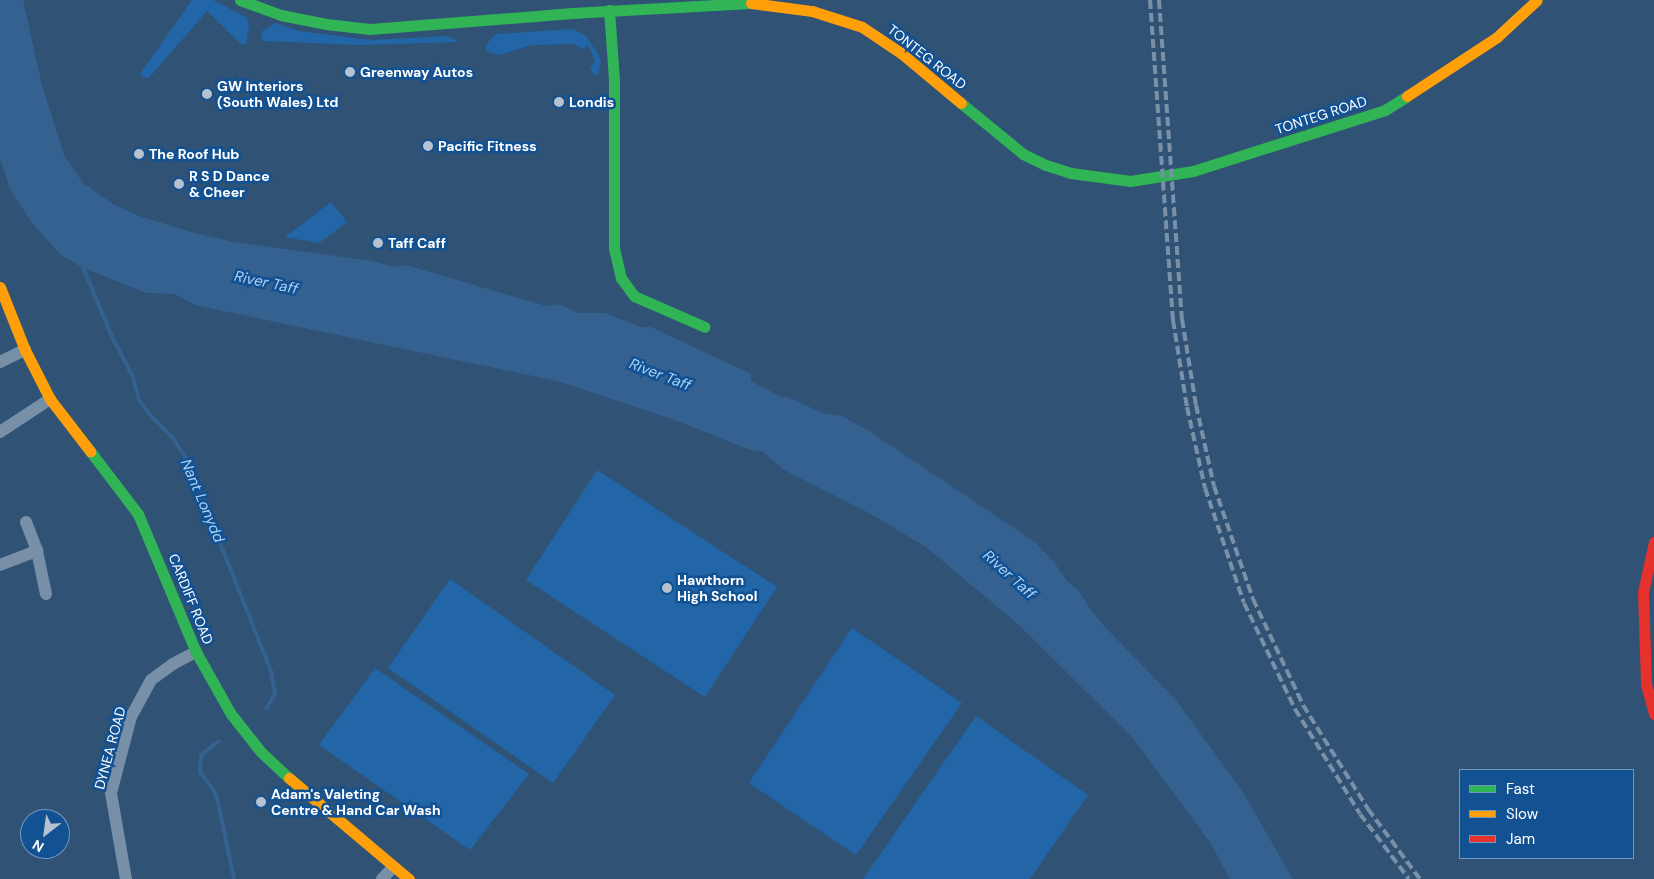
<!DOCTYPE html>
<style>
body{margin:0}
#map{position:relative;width:1654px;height:879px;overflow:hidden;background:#2f5275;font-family:"DM Sans",sans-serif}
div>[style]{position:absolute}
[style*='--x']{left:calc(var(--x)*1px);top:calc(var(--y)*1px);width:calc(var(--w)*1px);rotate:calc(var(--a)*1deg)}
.green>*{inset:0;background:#2266a8}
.water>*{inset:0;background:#34618f}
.stream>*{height:4px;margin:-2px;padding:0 2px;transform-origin:2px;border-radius:2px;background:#34618f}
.street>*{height:12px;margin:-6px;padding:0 6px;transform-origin:6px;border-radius:6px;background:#7790a8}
.fast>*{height:11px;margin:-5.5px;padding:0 5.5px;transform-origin:5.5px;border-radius:5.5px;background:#30b455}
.slow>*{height:11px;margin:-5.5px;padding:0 5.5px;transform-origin:5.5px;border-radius:5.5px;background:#ff9f0a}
.jam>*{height:11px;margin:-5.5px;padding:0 5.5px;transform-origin:5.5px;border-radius:5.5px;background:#e5322d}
.rail>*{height:4px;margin-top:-2px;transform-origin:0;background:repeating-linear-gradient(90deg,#7990a7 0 9px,transparent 0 13px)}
.dots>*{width:14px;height:14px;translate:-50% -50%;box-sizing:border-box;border:2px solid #125192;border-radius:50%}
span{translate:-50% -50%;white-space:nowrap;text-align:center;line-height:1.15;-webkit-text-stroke:5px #125192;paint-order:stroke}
.street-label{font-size:14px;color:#fff}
.poi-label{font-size:14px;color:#fff;font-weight:700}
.left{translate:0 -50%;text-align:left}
.water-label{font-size:15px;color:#abd3f9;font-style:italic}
.legend{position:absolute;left:1459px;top:769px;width:175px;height:90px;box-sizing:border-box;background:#125192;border:1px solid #7197be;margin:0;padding:6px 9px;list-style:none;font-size:15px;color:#fff}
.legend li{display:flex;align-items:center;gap:10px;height:25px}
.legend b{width:25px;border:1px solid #7197be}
.north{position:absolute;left:20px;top:809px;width:50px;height:50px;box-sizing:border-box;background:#125192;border:1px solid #7197be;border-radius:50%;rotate:210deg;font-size:14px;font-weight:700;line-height:20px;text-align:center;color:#fff}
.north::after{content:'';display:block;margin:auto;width:18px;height:22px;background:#b6c2cf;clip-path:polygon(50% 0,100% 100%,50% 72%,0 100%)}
</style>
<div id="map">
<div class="green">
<div style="clip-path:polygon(192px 0,213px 0,246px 17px,249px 25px,246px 43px,242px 45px,207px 11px,148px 79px,140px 74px)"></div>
<div style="clip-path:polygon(275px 23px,299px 31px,371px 40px,448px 36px,459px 42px,358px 45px,262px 41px,261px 32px)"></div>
<div style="clip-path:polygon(573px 29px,586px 36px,598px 54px,601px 62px,598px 75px,594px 75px,590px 67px,595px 61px,588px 45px,582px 49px,573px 44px,532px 45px,500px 55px,487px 52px,486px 46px,491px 38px,497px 34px)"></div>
<div style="clip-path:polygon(331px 202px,347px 222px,319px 243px,285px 237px)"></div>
<div style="clip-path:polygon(597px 470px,777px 587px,705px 697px,526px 580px)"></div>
<div style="clip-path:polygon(450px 579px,615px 695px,553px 783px,388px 668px)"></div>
<div style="clip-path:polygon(852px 628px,962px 703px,856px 855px,749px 783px)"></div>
<div style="clip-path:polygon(375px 668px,529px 774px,470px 850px,319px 745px)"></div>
<div style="clip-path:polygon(976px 716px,1088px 795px,1030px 879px,863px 879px)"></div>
</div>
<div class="water">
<div style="clip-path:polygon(0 0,23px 0,42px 85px,64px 155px,83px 183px,113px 204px,139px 216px,195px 233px,234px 242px,372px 261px,394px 267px,406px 265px,546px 306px,559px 304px,579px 313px,605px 313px,641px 327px,651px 327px,751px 374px,751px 381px,783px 398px,787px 397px,823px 413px,842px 416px,867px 430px,1035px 542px,1054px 562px,1067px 581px,1079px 591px,1089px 607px,1102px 624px,1175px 699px,1241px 789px,1293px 879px,1230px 879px,1211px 844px,1133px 738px,1020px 626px,926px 547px,871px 514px,784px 470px,763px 452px,750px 450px,680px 422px,561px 382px,195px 305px,175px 294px,147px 293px,83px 268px,60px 254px,32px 223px,10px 189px,0 159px)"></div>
</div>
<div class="stream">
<div style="--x:82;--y:265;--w:80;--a:67.3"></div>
<div style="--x:113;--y:339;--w:40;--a:62"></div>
<div style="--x:132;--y:374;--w:27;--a:75"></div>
<div style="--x:139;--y:400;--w:20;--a:53"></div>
<div style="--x:151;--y:416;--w:30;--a:45"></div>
<div style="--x:172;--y:437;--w:27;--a:57"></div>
<div style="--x:187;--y:460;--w:227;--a:68.3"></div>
<div style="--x:271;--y:671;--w:23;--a:80"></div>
<div style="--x:275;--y:694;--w:17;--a:121"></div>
<div style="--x:219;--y:741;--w:23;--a:142"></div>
<div style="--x:201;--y:755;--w:17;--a:93"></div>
<div style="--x:200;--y:772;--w:21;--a:53"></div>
<div style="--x:213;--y:789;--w:10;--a:66"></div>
<div style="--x:217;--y:798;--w:83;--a:78.1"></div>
</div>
<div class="street">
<div style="--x:0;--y:362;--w:28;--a:-26"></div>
<div style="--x:0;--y:432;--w:60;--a:-33.4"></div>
<div style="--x:26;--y:522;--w:31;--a:69"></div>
<div style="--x:37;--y:551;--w:44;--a:78.2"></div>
<div style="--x:0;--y:565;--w:40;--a:-21"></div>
<div style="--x:126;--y:879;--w:87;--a:-99.9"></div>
<div style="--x:111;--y:793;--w:79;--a:-75.3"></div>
<div style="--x:131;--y:717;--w:42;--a:-61.6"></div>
<div style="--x:151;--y:680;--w:27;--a:-36"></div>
<div style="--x:173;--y:664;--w:26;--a:-28"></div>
<div style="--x:382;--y:879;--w:16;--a:-47"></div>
</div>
<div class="fast">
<div style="--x:240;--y:0;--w:44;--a:20.1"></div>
<div style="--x:281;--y:15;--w:46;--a:11.3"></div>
<div style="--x:326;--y:24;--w:44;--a:6.5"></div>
<div style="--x:370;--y:29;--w:203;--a:-4.5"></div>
<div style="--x:572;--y:13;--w:179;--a:-3.2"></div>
<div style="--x:609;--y:10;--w:70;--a:85.9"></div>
<div style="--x:614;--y:80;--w:168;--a:90"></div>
<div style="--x:614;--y:248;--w:31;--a:77"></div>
<div style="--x:621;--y:278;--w:22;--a:54"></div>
<div style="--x:634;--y:296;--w:77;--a:23.6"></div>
<div style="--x:961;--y:103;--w:80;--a:39.4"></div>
<div style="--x:1023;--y:154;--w:25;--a:26"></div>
<div style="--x:1046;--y:165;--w:26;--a:18"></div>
<div style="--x:1071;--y:173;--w:60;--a:7.7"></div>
<div style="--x:1130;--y:181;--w:64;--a:-9"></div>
<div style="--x:1193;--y:171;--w:201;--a:-17.6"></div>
<div style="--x:1385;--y:110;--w:26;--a:-32"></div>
<div style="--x:90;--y:451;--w:79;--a:52.7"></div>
<div style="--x:138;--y:514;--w:150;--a:67.2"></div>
<div style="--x:196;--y:652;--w:71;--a:60.6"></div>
<div style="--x:231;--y:714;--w:48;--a:51.7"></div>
<div style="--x:261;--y:752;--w:38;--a:43"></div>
</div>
<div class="slow">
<div style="--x:751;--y:3;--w:62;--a:7.5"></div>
<div style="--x:812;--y:11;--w:52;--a:17.7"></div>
<div style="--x:862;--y:27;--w:47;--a:33.7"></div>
<div style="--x:901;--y:53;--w:78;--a:39.8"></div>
<div style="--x:1407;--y:96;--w:108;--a:-33.2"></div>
<div style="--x:1497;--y:37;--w:54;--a:-42.8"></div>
<div style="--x:0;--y:287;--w:68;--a:68.4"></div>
<div style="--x:25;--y:350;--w:55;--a:63"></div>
<div style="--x:50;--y:399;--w:66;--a:52.4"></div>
<div style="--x:289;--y:778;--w:157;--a:40.1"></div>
</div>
<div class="jam">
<div style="--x:1654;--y:542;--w:51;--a:102.4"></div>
<div style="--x:1643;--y:592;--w:92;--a:88.1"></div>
<div style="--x:1646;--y:684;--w:31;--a:75"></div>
</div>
<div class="rail">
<div style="--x:1150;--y:0;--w:321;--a:85.9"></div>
<div style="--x:1173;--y:320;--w:88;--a:80.9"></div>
<div style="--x:1187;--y:407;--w:83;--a:77.5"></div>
<div style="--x:1205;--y:488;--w:121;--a:71.3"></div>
<div style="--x:1244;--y:603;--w:118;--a:64.3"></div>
<div style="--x:1295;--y:709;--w:123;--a:58.2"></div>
<div style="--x:1360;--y:814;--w:81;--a:53"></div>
<div style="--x:1159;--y:0;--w:320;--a:85.9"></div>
<div style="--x:1182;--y:319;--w:87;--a:80.8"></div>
<div style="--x:1196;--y:405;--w:83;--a:77.5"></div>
<div style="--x:1214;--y:486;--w:120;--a:71"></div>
<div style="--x:1253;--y:599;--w:117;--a:64.7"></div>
<div style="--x:1303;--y:705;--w:123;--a:58"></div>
<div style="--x:1368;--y:809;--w:87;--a:53.4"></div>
</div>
<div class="dots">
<div style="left:350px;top:72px;background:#b6c2cf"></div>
<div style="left:207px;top:94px;background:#b6c2cf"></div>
<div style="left:559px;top:102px;background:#b6c2cf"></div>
<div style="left:428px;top:146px;background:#b6c2cf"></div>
<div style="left:139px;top:154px;background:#b6c2cf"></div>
<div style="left:179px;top:184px;background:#b6c2cf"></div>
<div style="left:378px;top:243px;background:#b6c2cf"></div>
<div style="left:667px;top:588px;background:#b6c2cf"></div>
<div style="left:261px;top:802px;background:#b6c2cf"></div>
</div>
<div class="street-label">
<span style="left:927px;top:57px;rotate:38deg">TONTEG ROAD</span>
<span style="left:1321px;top:115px;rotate:-18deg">TONTEG ROAD</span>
<span style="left:191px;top:599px;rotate:68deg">CARDIFF ROAD</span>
<span style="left:110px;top:748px;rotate:-75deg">DYNEA ROAD</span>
</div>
<div class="poi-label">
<span class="left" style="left:360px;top:72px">Greenway Autos</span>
<span class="left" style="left:217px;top:94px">GW Interiors<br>(South Wales) Ltd</span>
<span class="left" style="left:569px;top:102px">Londis</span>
<span class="left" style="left:438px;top:146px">Pacific Fitness</span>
<span class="left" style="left:149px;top:154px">The Roof Hub</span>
<span class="left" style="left:189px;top:184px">R S D Dance<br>&amp; Cheer</span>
<span class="left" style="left:388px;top:243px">Taff Caff</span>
<span class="left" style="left:677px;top:588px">Hawthorn<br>High School</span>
<span class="left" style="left:271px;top:802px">Adam's Valeting<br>Centre &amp; Hand Car Wash</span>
</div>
<div class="water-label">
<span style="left:266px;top:283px;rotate:12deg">River Taff</span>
<span style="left:660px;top:375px;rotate:21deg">River Taff</span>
<span style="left:202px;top:501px;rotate:67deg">Nant Lonydd</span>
<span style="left:1009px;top:575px;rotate:42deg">River Taff</span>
</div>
<ul class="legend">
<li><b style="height:6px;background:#30b455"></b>Fast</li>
<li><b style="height:6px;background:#ff9f0a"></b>Slow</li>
<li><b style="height:6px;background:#e5322d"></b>Jam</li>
</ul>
<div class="north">N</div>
</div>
